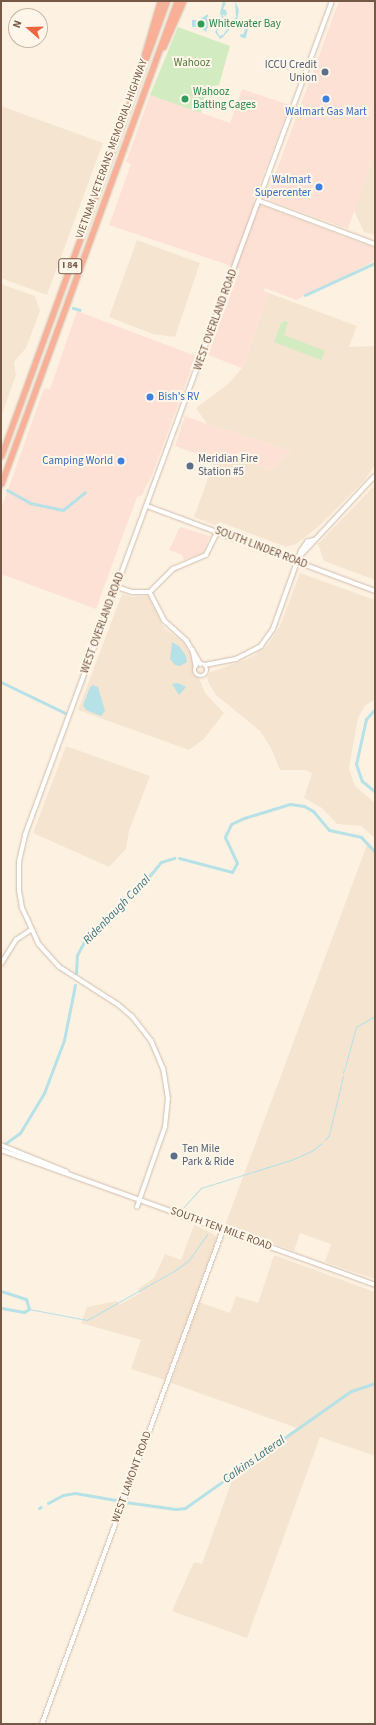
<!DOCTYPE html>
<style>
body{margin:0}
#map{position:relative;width:376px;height:1725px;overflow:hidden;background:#fdf2e2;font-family:"Source Sans 3",sans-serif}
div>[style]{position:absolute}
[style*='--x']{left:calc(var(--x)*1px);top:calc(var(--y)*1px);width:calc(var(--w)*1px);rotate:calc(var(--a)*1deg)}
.residential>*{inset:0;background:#f5e4d0}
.commercial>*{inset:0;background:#fee1d5}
.green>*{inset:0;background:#d2ebc0}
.water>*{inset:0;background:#b6e1e7}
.stream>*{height:1px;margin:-0.5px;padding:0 0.5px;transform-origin:0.5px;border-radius:0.5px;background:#b6e1e7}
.canal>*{height:3px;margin:-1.5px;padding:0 1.5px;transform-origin:1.5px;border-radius:1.5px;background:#b6e1e7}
.roads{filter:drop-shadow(0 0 1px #d1bcab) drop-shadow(0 0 1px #d1bcab)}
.tertiary>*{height:3.5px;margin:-1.75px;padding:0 1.75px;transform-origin:1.75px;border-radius:1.75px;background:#fff}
.tertiary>.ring{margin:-1.75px;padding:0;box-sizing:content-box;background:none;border:3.5px solid #fff;border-radius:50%}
.secondary>*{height:4px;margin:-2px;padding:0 2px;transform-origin:2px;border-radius:2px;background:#fff}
.motorway>*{height:5px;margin:-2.5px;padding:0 2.5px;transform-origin:2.5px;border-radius:2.5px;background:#faaf96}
.dots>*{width:11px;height:11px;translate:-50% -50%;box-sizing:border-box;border:2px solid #fff6e9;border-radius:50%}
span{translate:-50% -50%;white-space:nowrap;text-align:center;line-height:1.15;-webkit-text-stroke:4px #fff6e9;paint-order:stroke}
.shield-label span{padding:1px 3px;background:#fff6e9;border:1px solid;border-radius:3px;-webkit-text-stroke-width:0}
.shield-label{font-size:10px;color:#765847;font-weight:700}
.leisure-label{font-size:11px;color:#27864d}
.left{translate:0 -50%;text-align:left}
.park-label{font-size:11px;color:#527c3f}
.service-label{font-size:11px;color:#4e5e75}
.right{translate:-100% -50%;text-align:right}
.shop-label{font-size:11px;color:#366cbe}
.street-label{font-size:11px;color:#765847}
.water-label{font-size:12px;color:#3d7883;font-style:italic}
.frame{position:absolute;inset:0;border:2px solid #765847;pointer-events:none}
.north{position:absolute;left:8px;top:8px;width:40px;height:40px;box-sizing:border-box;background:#fff6e9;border:1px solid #c8b7a8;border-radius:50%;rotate:290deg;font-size:11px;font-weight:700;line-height:16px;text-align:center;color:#765847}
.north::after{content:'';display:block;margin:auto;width:14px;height:18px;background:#ed6641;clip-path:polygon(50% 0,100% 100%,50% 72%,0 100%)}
</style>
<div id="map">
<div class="residential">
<div style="clip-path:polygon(1px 106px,103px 143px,47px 295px,1px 278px)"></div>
<div style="clip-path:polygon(375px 153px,375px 235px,364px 232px,354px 211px)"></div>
<div style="clip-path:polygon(137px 240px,200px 263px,175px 337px,153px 334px,109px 317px)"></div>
<div style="clip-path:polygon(1px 284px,35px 296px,40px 311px,26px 348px,14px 362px,16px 375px,1px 417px)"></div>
<div style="clip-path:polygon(269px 293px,357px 326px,349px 347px,375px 346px,375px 465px,363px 482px,318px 527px,296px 544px,286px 547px,220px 522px,215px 525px,194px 517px,218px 451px,271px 470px,291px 451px,207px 424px,196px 408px,228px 384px,242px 368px)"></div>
<div style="clip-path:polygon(375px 485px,375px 580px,324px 561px,318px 544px)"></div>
<div style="clip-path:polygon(300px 573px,375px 600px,375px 699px,365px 706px,358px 718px,349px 768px,355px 786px,375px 803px,375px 838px,361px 826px,337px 824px,322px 808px,304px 798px,312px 773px,305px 770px,280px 770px,271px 748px,260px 731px,216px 695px,209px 684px,207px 678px,211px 672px,250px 658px,268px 645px,280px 626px)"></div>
<div style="clip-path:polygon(122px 594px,133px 597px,148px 596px,164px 628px,183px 642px,189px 652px,205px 693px,224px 713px,204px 739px,189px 750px,78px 710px)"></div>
<div style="clip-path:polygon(66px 746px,150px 776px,129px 831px,126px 849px,109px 867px,33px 833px)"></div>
<div style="clip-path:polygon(367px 845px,375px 854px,375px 1279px,325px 1262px,331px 1244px,300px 1233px,294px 1251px,225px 1225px)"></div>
<div style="clip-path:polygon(194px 1225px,213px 1234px,217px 1238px,165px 1380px,131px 1369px,141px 1340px,81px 1323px,87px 1307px,117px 1301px,119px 1305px,140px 1293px,138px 1289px,154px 1278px,165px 1254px,181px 1260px)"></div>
<div style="clip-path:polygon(274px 1255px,375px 1292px,375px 1456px,320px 1437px,247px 1638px,172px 1611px,194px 1562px,202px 1564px,235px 1472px,297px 1428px,171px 1383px,199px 1302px,230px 1313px,236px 1296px,258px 1303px)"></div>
</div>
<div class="commercial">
<div style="clip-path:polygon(339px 1px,375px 1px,375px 153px,348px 229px,266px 199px)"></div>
<div style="clip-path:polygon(242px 89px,290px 105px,253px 202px,375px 248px,375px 261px,296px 300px,265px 288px,264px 291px,269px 293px,242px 368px,208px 355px,240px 269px,109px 225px,131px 164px,126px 162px,150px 95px,230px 123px)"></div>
<div style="clip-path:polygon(77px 311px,196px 356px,152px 475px,142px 495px,137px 497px,96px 609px,1px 574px,1px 509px,44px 388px,50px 389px)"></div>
<div style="clip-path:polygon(185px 416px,207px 424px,291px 451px,271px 470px,219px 451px,215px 460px,175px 446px)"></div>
<div style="clip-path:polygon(180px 527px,210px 536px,203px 553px,184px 560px,182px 555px,169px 550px)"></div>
</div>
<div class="green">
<div style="clip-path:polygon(178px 27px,230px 46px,219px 85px,209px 87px,201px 113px,150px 95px)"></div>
<div style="clip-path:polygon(285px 321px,288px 322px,284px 335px,325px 351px,321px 360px,274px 342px,281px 323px)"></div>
</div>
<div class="water">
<div style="clip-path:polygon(223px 1px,226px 3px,223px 9px,226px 10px,227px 14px,225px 16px,222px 14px,225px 20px,217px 31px,219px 36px,223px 35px,236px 17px,235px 1px,239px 10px,237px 20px,223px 37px,220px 39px,215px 32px,223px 21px,220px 13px)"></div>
<div style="clip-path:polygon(208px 14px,209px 24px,206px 32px,200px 27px,192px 27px,192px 20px,199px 20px)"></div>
<div style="clip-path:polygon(172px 642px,179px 646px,186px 656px,187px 662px,180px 666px,175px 665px,170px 659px)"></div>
<div style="clip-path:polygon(178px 683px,186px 687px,179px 695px,172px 684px)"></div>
<div style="clip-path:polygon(93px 685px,98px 687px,105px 711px,101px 716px,86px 710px,83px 705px,90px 687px)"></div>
</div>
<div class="stream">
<div style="--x:345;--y:1067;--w:41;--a:-74.6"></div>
<div style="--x:356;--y:1027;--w:22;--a:-30"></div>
<div style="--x:343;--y:1073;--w:4;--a:-76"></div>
<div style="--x:325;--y:1140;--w:6;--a:-51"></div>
<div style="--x:329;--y:1135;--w:61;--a:-76.7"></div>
<div style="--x:182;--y:1209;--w:28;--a:-48"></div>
<div style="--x:201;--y:1188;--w:94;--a:-17.3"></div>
<div style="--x:291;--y:1160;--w:24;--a:-24"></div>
<div style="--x:313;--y:1150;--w:11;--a:-38"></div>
<div style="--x:29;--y:1309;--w:59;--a:10.7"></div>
<div style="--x:87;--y:1320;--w:100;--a:-29.4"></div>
<div style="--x:174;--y:1271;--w:19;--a:-36"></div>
<div style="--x:189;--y:1260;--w:32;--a:-55"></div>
</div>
<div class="canal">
<div style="--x:231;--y:23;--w:8;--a:0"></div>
<div style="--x:239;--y:23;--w:9;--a:36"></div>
<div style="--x:246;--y:28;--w:8;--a:104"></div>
<div style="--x:244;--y:36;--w:3;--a:-162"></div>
<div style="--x:305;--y:295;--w:77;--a:-24.6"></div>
<div style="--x:73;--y:308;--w:7;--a:16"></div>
<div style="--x:7;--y:490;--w:26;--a:29"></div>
<div style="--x:30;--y:503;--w:34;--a:12"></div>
<div style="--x:63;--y:510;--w:28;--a:-39"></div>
<div style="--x:1;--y:682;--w:71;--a:25.8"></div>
<div style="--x:375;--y:709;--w:13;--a:132"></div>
<div style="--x:366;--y:719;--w:46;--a:102.5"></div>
<div style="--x:356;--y:764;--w:18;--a:71"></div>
<div style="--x:362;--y:781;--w:17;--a:40"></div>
<div style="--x:179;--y:858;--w:55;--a:14.8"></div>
<div style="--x:232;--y:872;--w:10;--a:-61"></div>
<div style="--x:237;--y:863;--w:29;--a:-115"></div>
<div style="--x:225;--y:837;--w:14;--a:-65"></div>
<div style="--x:231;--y:824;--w:14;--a:-25"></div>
<div style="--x:244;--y:818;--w:48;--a:-16.9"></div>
<div style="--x:290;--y:804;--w:14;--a:8"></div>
<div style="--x:304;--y:806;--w:10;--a:29"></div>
<div style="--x:313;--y:811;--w:25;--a:50"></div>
<div style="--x:329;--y:830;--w:33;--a:12"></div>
<div style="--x:361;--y:837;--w:21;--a:47"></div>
<div style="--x:76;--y:973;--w:18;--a:-87"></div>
<div style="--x:77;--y:955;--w:17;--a:-62"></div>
<div style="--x:85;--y:940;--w:81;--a:-44"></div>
<div style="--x:143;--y:884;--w:28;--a:-51"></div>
<div style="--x:161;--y:862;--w:14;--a:-17"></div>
<div style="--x:6;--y:1143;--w:17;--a:-36"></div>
<div style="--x:20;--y:1133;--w:47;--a:-59"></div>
<div style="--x:44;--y:1093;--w:57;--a:-69.3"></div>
<div style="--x:64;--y:1040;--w:56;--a:-78.7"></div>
<div style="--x:1;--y:1291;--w:26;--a:18"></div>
<div style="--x:26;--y:1299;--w:10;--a:73"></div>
<div style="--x:29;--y:1309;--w:6;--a:149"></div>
<div style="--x:24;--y:1312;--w:23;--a:-170"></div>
<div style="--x:125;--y:1502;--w:51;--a:7.8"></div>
<div style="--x:176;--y:1509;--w:9;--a:-6"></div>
<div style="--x:185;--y:1508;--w:203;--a:-35.2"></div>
<div style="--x:351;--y:1391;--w:25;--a:-18"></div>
<div style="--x:48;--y:1503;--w:17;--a:-28"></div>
<div style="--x:63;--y:1495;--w:12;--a:-9"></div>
<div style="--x:75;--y:1493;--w:47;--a:9.9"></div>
<div style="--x:39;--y:1508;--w:2;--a:-27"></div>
</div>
<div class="roads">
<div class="tertiary">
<div style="--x:260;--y:201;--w:123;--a:20.5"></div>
<div style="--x:147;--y:506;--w:243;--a:20.4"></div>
<div style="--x:301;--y:555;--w:108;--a:-46.9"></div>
<div style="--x:117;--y:587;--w:16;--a:18"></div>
<div style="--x:132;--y:592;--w:18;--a:0"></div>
<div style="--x:150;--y:592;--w:33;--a:-45"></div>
<div style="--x:173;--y:569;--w:36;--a:-23"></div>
<div style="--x:206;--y:555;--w:25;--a:-64"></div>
<div style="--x:150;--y:592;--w:31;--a:63"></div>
<div style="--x:164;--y:620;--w:31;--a:42"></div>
<div style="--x:187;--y:641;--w:27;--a:59"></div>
<div style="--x:193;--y:650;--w:16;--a:79"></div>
<div class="ring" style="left:195px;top:664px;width:8.5px;height:8.5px"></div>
<div style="--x:205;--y:665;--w:32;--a:-11"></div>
<div style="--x:236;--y:659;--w:28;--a:-27"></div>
<div style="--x:261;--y:646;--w:21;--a:-55"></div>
<div style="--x:273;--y:629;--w:83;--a:-70.3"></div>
<div style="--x:301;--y:551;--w:11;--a:-56"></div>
<div style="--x:307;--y:542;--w:6;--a:-18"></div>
<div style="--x:1;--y:964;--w:28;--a:-58"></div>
<div style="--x:16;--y:940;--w:18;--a:-34"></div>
<div style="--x:137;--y:1207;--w:85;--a:-70.7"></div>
<div style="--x:165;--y:1127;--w:28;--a:-84"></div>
<div style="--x:168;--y:1099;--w:30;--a:-99"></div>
<div style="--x:163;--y:1069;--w:30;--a:-113"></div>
<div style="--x:151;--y:1041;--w:31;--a:-128"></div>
<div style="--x:132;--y:1017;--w:18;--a:-139"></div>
<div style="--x:118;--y:1005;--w:70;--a:-147.2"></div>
<div style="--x:59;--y:967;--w:30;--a:-132"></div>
<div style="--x:39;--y:945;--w:41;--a:-114.7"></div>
<div style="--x:22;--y:908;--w:17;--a:-100"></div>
<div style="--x:19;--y:891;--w:29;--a:-90"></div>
<div style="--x:19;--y:862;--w:28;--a:-77"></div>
<div style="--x:25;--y:835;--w:889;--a:-69.79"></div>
<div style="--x:42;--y:1724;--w:526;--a:-69.88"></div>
</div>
<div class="secondary">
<div style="--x:1;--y:1145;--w:71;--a:22.2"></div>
<div style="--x:1;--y:1150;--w:398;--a:19.8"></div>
</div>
<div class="motorway">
<div style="--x:163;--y:47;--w:50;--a:-66.5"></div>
<div style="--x:144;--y:56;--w:57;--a:-73.8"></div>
<div style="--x:1;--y:456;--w:484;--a:-70"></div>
<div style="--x:1;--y:484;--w:514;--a:-69.98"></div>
</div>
</div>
<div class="dots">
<div style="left:201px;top:24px;background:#2e9e5b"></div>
<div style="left:325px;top:72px;background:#5c6f8a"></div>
<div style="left:185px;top:99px;background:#2e9e5b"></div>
<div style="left:326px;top:99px;background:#3f7fe0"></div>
<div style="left:319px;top:187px;background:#3f7fe0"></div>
<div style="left:150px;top:397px;background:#3f7fe0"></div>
<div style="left:121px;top:461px;background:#3f7fe0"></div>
<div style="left:190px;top:466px;background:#5c6f8a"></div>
<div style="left:174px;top:1156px;background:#5c6f8a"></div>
</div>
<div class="shield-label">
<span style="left:70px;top:266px">I 84</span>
</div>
<div class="leisure-label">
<span class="left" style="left:209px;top:24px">Whitewater Bay</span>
<span class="left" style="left:193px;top:99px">Wahooz<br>Batting Cages</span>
</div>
<div class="park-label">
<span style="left:192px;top:63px">Wahooz</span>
</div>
<div class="service-label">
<span class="right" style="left:317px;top:72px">ICCU Credit<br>Union</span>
<span class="left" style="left:198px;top:466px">Meridian Fire<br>Station #5</span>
<span class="left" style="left:182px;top:1156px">Ten Mile<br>Park &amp; Ride</span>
</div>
<div class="shop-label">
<span style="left:326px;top:112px">Walmart Gas Mart</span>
<span class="right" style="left:311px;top:187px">Walmart<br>Supercenter</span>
<span class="left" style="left:158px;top:397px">Bish's RV</span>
<span class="right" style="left:113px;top:461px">Camping World</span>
</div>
<div class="street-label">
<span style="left:112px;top:149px;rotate:-70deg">VIETNAM VETERANS MEMORIAL HIGHWAY</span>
<span style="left:216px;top:320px;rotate:-70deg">WEST OVERLAND ROAD</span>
<span style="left:261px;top:548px;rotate:21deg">SOUTH LINDER ROAD</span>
<span style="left:103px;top:623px;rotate:-70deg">WEST OVERLAND ROAD</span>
<span style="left:221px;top:1229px;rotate:20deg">SOUTH TEN MILE ROAD</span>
<span style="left:132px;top:1477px;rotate:-70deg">WEST LAMONT ROAD</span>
</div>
<div class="water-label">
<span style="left:117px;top:910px;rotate:-46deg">Ridenbaugh Canal</span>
<span style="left:254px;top:1460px;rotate:-35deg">Calkins Lateral</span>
</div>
<div class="frame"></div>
<div class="north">N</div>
</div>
